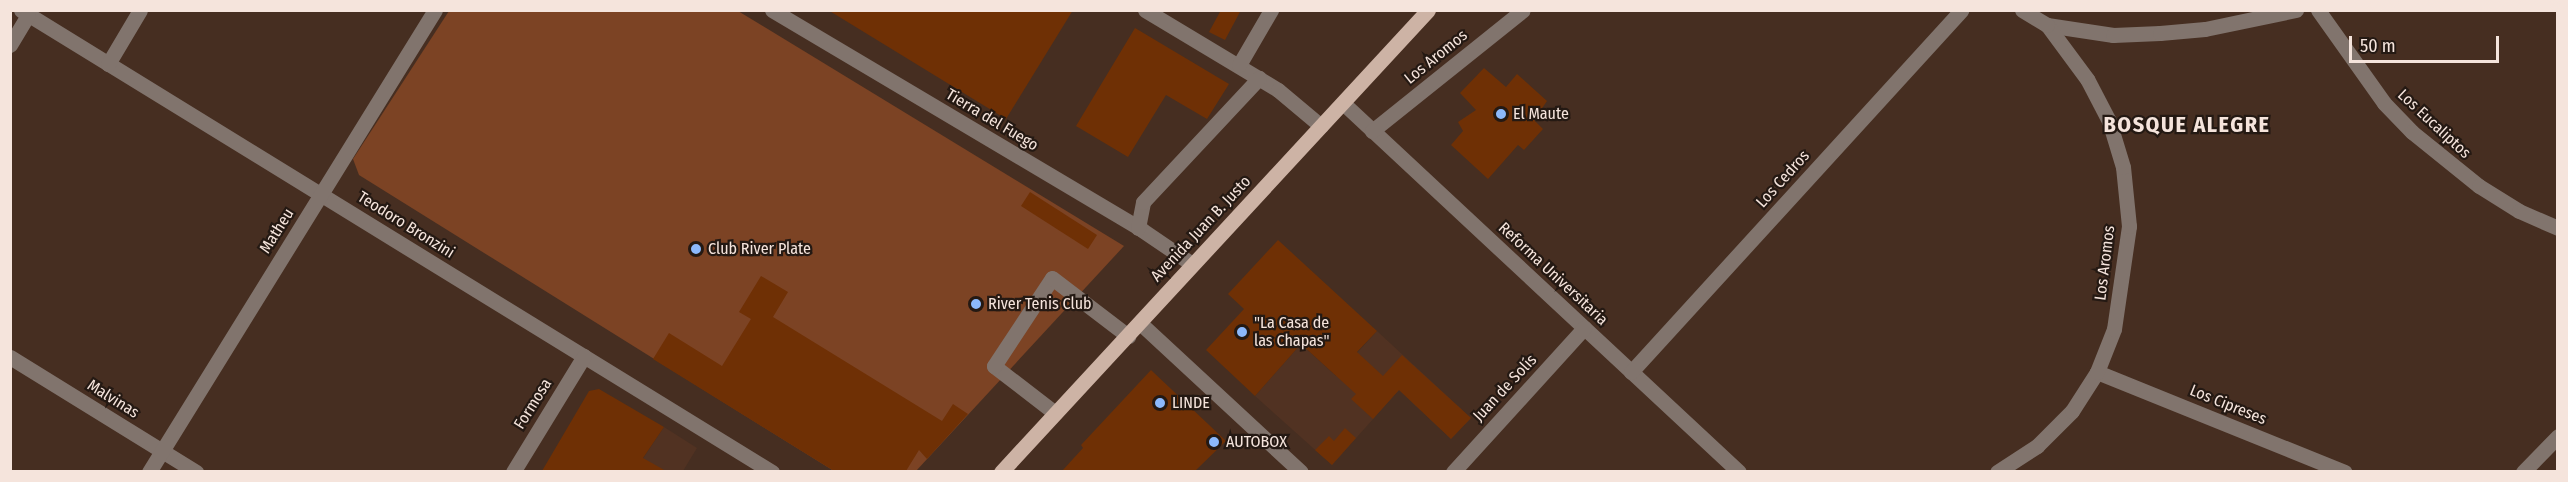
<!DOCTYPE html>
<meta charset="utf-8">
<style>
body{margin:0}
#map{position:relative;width:2568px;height:482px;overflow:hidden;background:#462e21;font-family:"Fira Sans Condensed",sans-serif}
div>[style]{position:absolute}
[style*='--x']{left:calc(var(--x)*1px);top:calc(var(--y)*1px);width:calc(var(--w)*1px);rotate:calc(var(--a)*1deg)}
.built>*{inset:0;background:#513222}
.green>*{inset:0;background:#7c4324}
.building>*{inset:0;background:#6f3005}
.minor>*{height:15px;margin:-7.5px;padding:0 7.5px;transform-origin:7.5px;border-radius:7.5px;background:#81746d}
.major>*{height:15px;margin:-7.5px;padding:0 7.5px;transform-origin:7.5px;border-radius:7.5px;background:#cdb3a5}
.dots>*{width:16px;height:16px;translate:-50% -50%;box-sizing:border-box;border:3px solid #241913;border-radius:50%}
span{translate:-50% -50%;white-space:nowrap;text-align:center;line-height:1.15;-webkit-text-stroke:4.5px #241913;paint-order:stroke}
.street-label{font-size:16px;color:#f5e4dc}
.poi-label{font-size:16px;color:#f5e4dc}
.left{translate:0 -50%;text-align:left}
.district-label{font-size:22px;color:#f5e4dc;font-weight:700;letter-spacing:1.5px}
.frame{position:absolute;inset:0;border:12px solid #f5e4dc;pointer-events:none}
.scale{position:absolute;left:2349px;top:36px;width:150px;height:27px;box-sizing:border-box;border:3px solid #f5e4dc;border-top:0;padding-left:8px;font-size:18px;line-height:21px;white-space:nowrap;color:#f5e4dc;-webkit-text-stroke:4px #241913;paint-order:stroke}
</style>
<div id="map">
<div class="built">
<div style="clip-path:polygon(1377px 331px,1471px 418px,1451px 439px,1399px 390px,1332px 465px,1255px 396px,1301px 344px,1336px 376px)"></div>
<div style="clip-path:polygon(664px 427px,697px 448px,683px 471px,634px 472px)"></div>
</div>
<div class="green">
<div style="clip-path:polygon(449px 11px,738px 11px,1124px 246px,916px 471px,834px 471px,359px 175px,353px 159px)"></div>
</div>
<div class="building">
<div style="clip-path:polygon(828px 10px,1073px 10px,1006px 119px)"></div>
<div style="clip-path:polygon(1221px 10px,1241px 10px,1225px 40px,1209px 32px)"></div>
<div style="clip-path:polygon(1135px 28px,1229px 84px,1207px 119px,1166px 95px,1128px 157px,1076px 126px)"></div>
<div style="clip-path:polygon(1484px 68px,1506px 87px,1517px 74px,1547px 101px,1534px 120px,1543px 129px,1524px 150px,1518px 145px,1488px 179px,1451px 145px,1463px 131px,1458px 122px,1476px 110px,1460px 93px)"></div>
<div style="clip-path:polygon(1030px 192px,1097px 235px,1088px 249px,1021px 206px)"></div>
<div style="clip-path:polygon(1278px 240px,1377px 331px,1357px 352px,1383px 376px,1402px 355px,1471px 418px,1451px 439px,1399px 390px,1373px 419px,1351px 399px,1356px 394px,1301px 344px,1255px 396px,1206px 350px,1244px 309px,1228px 294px)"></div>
<div style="clip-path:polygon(761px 276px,788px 292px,773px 317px,942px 421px,953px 404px,968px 414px,927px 459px,919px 450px,906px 471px,834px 471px,653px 359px,669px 333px,722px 366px,751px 319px,739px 312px)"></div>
<div style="clip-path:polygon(1151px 370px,1226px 441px,1195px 471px,1062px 471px,1083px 448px,1081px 445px)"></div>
<div style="clip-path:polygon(599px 389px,664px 427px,643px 458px,666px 471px,542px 471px,589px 391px)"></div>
<div style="clip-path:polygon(1345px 428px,1356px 438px,1332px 465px,1315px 450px,1329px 436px,1334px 441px)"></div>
</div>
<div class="minor">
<div style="--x:21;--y:10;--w:882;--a:31.6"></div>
<div style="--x:772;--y:10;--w:430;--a:30.7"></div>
<div style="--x:1142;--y:230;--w:60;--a:34.2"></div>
<div style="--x:1145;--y:10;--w:155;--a:31"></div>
<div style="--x:1278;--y:90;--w:56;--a:39.9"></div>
<div style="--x:2318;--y:10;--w:114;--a:54.6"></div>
<div style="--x:2384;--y:103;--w:40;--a:46"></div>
<div style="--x:2412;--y:132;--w:86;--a:38.9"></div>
<div style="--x:2479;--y:186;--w:47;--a:32"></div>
<div style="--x:2519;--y:211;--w:43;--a:23.6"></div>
<div style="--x:2047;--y:25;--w:67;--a:8.6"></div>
<div style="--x:2113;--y:35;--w:47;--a:-2.4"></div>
<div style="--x:2160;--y:33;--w:45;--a:-5.1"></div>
<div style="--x:2205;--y:29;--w:93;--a:-11.8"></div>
<div style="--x:10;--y:45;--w:35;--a:-59"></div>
<div style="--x:108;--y:64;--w:63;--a:-59.3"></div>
<div style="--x:1239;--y:65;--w:64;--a:-59.8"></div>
<div style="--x:1343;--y:103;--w:541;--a:42.98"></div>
<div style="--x:1372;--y:131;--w:193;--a:-38.7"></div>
<div style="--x:1138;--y:228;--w:26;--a:-79"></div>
<div style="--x:1143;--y:202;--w:170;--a:-46.9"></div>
<div style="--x:1140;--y:323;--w:219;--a:42.8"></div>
<div style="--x:10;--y:357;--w:219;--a:31.7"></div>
<div style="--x:1631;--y:372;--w:490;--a:-47.6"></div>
<div style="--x:2097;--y:372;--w:267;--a:22"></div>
<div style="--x:1055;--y:413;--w:77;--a:-142.4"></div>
<div style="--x:994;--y:366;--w:105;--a:-56.6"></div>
<div style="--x:1052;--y:278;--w:96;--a:37.3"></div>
<div style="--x:149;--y:472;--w:543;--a:-58.24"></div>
<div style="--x:513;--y:472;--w:136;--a:-58.5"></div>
<div style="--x:1453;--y:472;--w:195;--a:-47.7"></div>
<div style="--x:1997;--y:472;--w:48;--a:-33"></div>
<div style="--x:2037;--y:446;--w:49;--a:-45"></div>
<div style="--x:2072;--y:411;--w:46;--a:-57.3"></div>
<div style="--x:2097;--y:372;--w:46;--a:-68.4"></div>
<div style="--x:2114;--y:329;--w:104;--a:-81.7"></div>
<div style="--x:2129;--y:226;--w:59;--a:-95.8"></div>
<div style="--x:2123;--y:167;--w:48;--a:-106.9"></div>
<div style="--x:2109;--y:121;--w:47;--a:-117.6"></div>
<div style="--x:2087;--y:79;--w:67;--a:-126.5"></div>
<div style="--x:2047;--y:25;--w:29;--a:-149"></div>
<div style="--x:2523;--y:472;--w:50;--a:-45.8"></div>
</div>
<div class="major">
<div style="--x:1001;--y:472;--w:629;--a:-47.25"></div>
</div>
<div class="dots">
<div style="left:1501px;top:114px;background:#8cb9fc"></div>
<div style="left:696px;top:249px;background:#8cb9fc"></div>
<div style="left:976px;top:304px;background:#8cb9fc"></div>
<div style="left:1242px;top:332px;background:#8cb9fc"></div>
<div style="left:1160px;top:403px;background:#8cb9fc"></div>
<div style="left:1214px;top:442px;background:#8cb9fc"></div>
</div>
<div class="street-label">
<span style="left:1436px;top:57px;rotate:-39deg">Los Aromos</span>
<span style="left:992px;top:120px;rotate:31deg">Tierra del Fuego</span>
<span style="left:2434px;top:124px;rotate:43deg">Los Eucaliptos</span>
<span style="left:1783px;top:179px;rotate:-48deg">Los Cedros</span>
<span style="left:406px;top:225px;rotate:32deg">Teodoro Bronzini</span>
<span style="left:1201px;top:229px;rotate:-47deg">Avenida Juan B. Justo</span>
<span style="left:277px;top:231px;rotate:-58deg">Matheu</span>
<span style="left:2105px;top:263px;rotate:-83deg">Los Aromos</span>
<span style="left:1553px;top:274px;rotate:43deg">Reforma Universitaria</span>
<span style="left:1505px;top:388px;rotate:-47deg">Juan de Solís</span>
<span style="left:113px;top:399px;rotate:32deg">Malvinas</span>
<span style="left:533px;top:404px;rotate:-58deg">Formosa</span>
<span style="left:2228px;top:405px;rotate:22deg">Los Cipreses</span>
</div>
<div class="poi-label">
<span class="left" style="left:1513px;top:114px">El Maute</span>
<span class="left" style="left:708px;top:249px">Club River Plate</span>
<span class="left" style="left:988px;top:304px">River Tenis Club</span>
<span class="left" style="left:1254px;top:332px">"La Casa de<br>las Chapas"</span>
<span class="left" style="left:1172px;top:403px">LINDE</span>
<span class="left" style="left:1226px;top:442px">AUTOBOX</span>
</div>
<div class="district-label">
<span style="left:2187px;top:125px">BOSQUE ALEGRE</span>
</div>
<div class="frame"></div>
<div class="scale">50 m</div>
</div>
